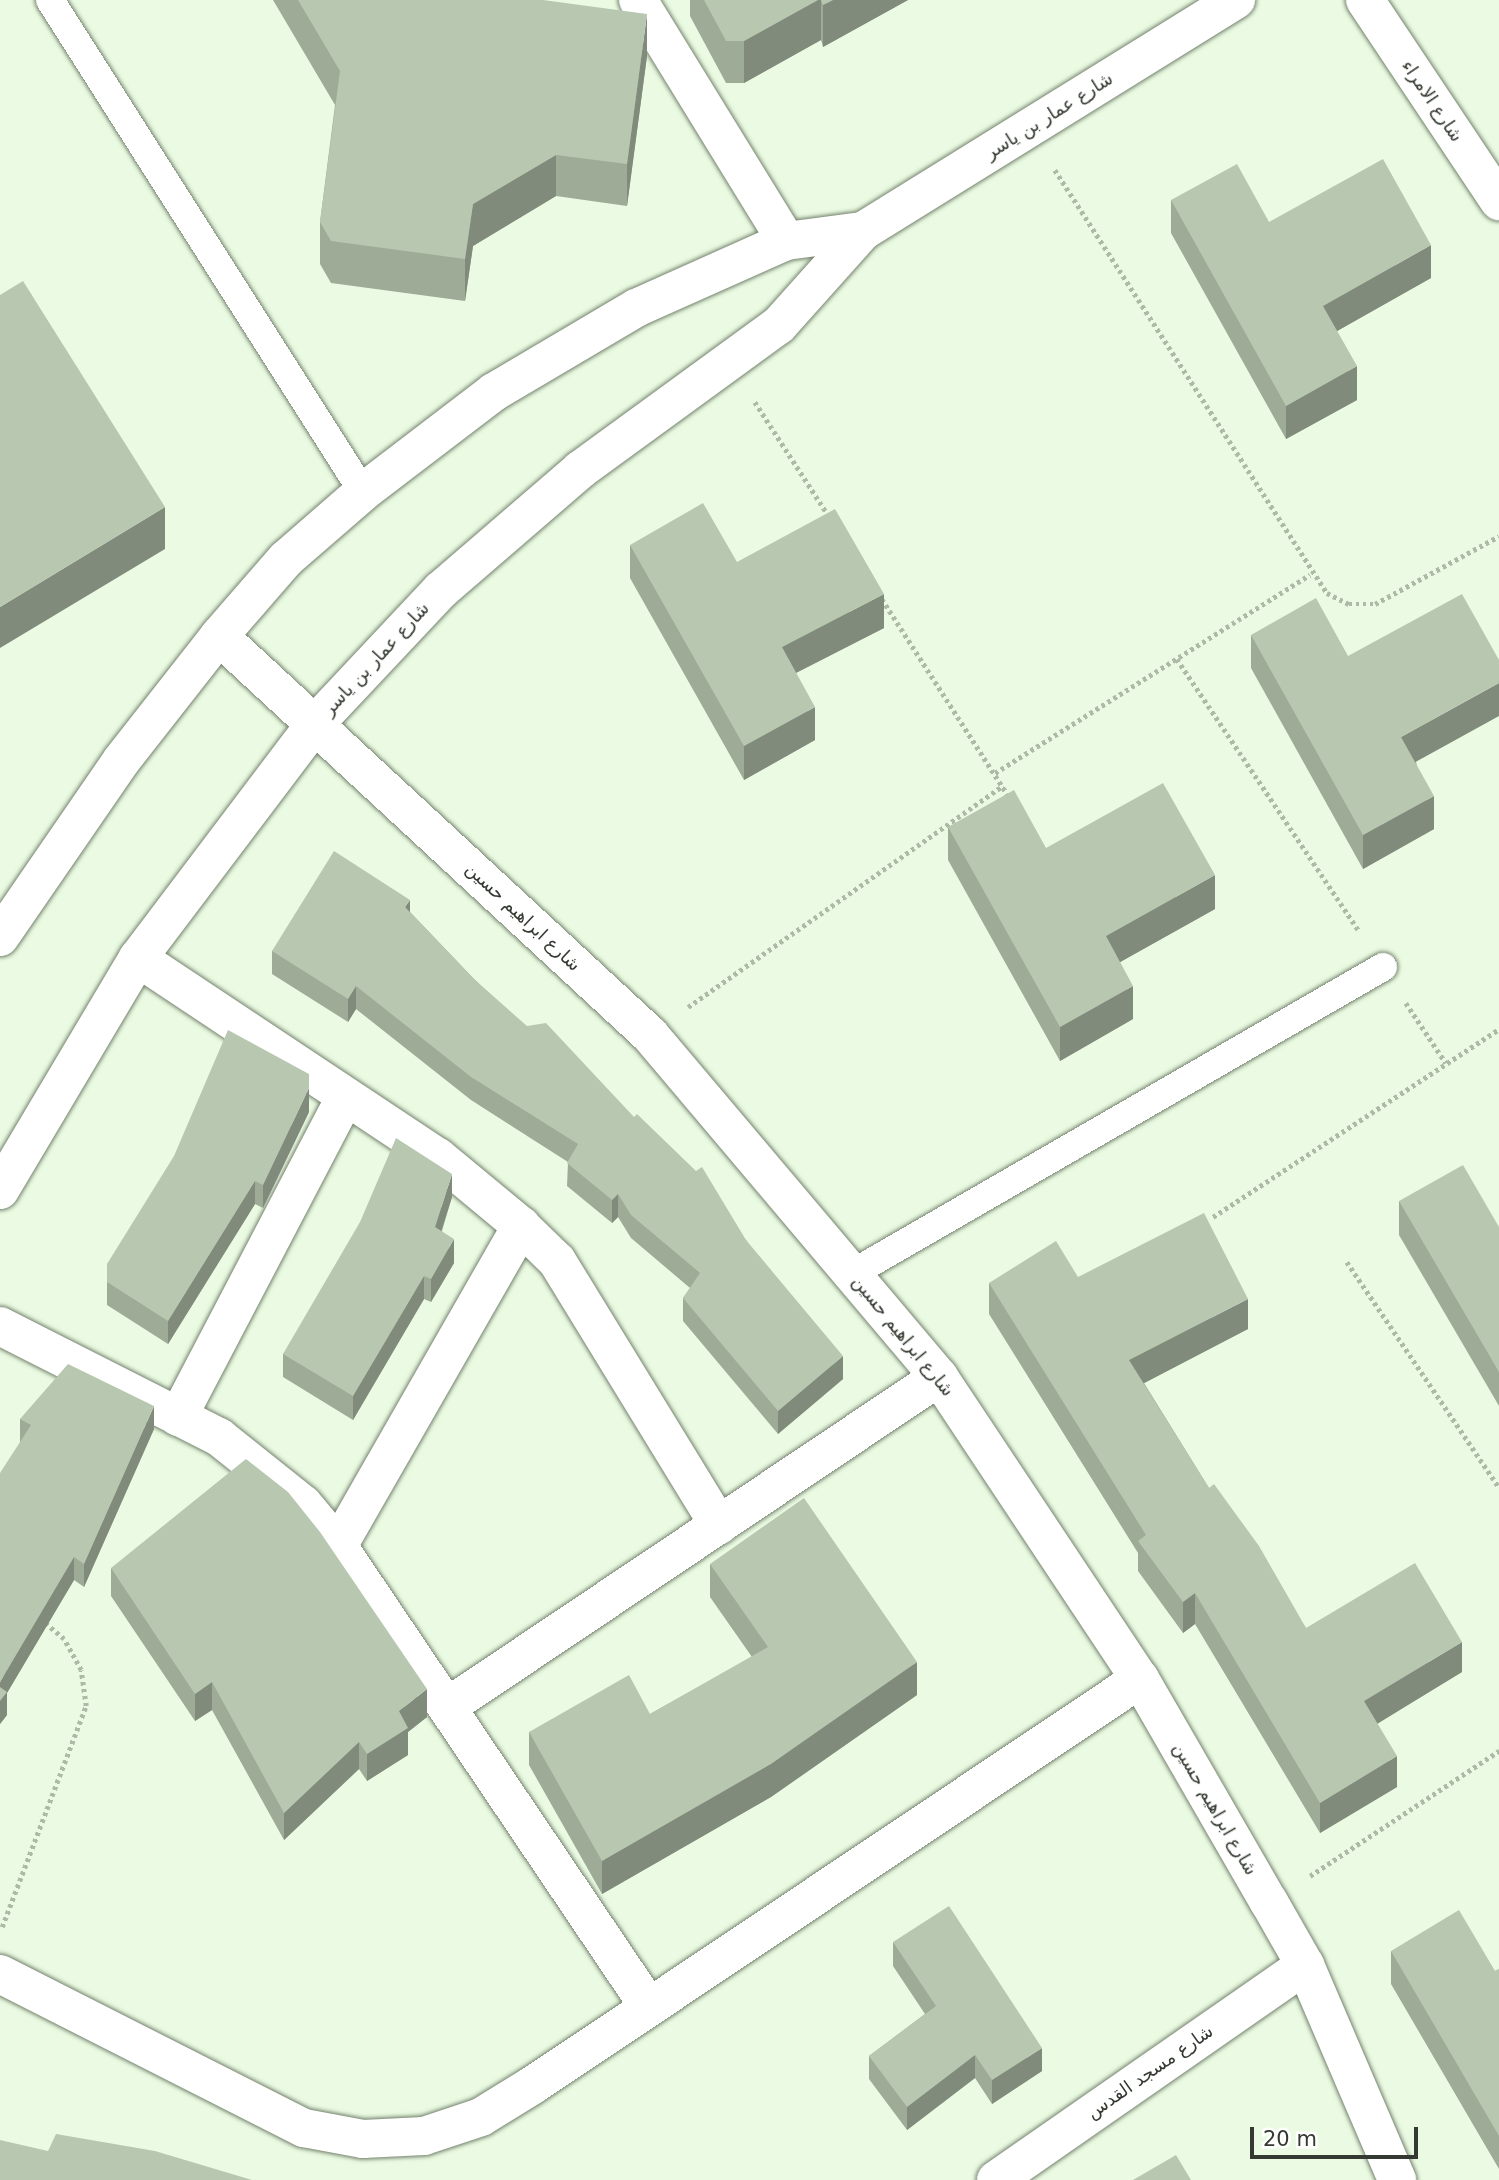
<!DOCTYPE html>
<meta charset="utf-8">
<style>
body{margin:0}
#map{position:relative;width:1499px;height:2180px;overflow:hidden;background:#ebfbe3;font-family:"DejaVu Sans",Vazirmatn,sans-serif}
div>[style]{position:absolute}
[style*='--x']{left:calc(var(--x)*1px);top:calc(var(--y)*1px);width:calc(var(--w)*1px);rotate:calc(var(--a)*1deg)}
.path>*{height:4.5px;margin-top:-2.25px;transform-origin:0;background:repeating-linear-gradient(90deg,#aebaa7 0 3.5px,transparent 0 7px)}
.roads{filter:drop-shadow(0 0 2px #74826d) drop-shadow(0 0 2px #74826d)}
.lane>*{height:28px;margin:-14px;padding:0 14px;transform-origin:14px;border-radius:14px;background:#fff}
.street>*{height:38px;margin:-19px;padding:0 19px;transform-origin:19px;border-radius:19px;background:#fff}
.secondary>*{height:38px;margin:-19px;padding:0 19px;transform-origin:19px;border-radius:19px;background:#fff}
.wall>*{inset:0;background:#9eab97}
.shaded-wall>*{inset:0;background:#818b7b}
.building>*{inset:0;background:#b8c7b0}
span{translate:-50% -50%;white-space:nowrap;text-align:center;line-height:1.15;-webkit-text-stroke:5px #fff;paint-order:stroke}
.street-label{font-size:18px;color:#343a31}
.scale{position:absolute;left:1250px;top:2127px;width:168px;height:32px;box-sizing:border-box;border:4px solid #343a31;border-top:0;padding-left:9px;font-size:21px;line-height:24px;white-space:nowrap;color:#343a31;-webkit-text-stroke:5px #fff;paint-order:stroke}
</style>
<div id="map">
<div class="path">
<div style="--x:1055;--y:170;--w:503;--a:57.26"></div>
<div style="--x:1327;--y:593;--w:25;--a:27"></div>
<div style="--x:1349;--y:604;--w:26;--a:0"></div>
<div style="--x:1375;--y:604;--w:141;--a:-28.7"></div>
<div style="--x:755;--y:402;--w:135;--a:57.1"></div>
<div style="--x:882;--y:599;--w:237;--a:57.3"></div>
<div style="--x:1177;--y:659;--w:327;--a:56.2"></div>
<div style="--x:995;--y:773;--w:372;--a:-32.2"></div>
<div style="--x:1406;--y:1003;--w:72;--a:56.3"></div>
<div style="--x:688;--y:1007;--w:385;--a:-35.1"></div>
<div style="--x:1213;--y:1217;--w:342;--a:-33.3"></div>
<div style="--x:1347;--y:1262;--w:272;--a:56"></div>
<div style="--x:1310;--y:1876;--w:227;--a:-33.5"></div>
<div style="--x:2;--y:1927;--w:236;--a:-69.2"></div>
<div style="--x:86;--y:1706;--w:36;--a:-98"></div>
<div style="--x:81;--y:1670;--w:35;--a:-119"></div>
<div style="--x:64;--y:1639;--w:26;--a:-140"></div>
</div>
<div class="roads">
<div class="lane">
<div style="--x:50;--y:0;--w:583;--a:57.54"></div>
<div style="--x:853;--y:1273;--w:612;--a:-30"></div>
</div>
<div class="street">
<div style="--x:638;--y:0;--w:283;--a:58.4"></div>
<div style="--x:219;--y:636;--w:587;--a:42.79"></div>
<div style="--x:650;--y:1035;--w:448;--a:49.8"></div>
<div style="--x:939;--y:1377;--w:363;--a:56.4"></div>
<div style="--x:1140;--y:1679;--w:258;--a:60"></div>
<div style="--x:1269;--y:1902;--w:73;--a:60.3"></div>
<div style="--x:1305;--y:1965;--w:234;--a:66.8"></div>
<div style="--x:138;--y:958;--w:360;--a:33.6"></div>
<div style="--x:438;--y:1157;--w:108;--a:39.7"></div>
<div style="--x:521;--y:1226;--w:50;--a:44.2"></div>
<div style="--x:557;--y:1261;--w:310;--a:58.5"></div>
<div style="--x:0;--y:1326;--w:246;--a:26.9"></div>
<div style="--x:219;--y:1437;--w:107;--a:38.6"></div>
<div style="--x:303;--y:1504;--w:55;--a:50.2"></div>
<div style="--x:338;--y:1546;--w:556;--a:56"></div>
<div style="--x:178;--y:1417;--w:358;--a:-62.4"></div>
<div style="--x:338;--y:1546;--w:369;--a:-60.2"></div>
<div style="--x:447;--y:1707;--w:592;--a:-33.85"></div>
<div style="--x:0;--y:1974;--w:341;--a:26.9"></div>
<div style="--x:304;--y:2128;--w:60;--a:10.6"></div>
<div style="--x:363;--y:2139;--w:61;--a:-2.8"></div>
<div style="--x:424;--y:2136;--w:60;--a:-18.4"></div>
<div style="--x:481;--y:2117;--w:61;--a:-31.6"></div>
<div style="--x:533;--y:2085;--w:730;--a:-33.78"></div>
<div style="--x:996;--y:2180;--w:376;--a:-34.8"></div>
</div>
<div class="secondary">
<div style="--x:1365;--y:0;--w:242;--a:56.3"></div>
<div style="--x:0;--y:937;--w:214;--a:-55.5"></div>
<div style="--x:121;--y:761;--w:159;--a:-51.9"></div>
<div style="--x:219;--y:636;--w:102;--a:-49"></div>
<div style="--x:286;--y:559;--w:102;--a:-41"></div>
<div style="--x:363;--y:492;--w:165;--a:-37.4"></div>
<div style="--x:494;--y:392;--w:165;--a:-30.6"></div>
<div style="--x:636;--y:308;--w:164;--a:-24.1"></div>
<div style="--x:786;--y:241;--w:78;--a:-7.4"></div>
<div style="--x:0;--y:1190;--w:270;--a:-59.3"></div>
<div style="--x:138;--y:958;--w:293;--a:-52.9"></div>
<div style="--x:315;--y:724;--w:184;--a:-46.8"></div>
<div style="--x:441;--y:590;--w:184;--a:-40.8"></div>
<div style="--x:580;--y:470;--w:246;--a:-36.1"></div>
<div style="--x:779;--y:325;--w:126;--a:-48.2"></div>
<div style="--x:863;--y:231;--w:439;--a:-31.8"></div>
</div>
</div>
<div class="wall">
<div style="clip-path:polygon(273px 0,543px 0,647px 56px,627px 206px,556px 196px,473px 246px,465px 301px,331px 283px,320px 264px,320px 222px,335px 105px)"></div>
<div style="clip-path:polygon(690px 0,908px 0,823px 47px,821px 40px,744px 83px,726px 83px,690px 16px)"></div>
<div style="clip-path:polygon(1171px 200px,1269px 222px,1431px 278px,1337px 331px,1357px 400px,1286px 439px,1171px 233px)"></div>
<div style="clip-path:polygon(630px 545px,737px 562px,884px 628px,796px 673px,815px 740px,744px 780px,630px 578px)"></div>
<div style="clip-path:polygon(1251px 635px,1416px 762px,1434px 829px,1363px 869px,1251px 668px)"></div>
<div style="clip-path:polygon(948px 827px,1215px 909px,1120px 962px,1133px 1019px,1060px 1061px,948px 860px)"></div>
<div style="clip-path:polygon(410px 912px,474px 979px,746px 1240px,843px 1379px,778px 1434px,683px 1321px,683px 1298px,690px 1288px,631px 1238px,618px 1217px,612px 1223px,567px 1186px,568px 1162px,471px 1100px,356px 1009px,348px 1022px,272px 974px,272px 951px)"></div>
<div style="clip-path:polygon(309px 1112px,263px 1208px,255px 1204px,168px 1344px,107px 1305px,107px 1264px)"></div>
<div style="clip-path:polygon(452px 1197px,442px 1231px,454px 1263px,431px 1302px,424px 1299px,353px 1420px,283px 1377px,283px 1354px)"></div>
<div style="clip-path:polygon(1399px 1201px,1499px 1227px,1499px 1406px,1399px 1235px)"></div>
<div style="clip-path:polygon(1078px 1277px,1248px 1329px,1144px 1383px,1209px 1488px,1306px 1628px,1462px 1672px,1377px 1723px,1397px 1787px,1320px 1833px,1195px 1624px,1183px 1633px,1138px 1571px,1138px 1553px,989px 1314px,989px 1283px)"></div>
<div style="clip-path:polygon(20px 1419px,154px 1429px,84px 1587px,74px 1580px,7px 1693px,7px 1715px,0 1724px,20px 1442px)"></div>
<div style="clip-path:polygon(710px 1564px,917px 1695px,771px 1797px,602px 1894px,529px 1765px,529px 1732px,650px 1714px,752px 1657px,710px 1597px)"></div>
<div style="clip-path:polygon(111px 1568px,427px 1717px,408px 1732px,408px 1755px,367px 1781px,359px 1769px,284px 1840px,212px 1710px,195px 1721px,111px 1596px)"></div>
<div style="clip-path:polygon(893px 1942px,1042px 2071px,992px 2104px,975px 2078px,907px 2130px,869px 2079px,869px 2056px,925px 2014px,893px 1966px)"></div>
<div style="clip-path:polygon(1391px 1951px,1495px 1971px,1499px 1969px,1499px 2169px,1391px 1984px)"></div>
</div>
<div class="shaded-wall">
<div style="clip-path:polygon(818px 0,821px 0,821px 40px,744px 83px,744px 41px)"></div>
<div style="clip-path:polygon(833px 0,908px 0,823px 47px,823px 5px)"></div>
<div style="clip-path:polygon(647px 14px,647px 56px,627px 206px,627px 164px)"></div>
<div style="clip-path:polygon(556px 155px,556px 196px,473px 246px,465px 301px,465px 259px,473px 204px)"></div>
<div style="clip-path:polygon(1431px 245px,1431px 278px,1323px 339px,1323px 306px)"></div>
<div style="clip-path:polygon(1357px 366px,1357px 400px,1286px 439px,1286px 406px)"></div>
<div style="clip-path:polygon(165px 507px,165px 549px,0 648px,0 607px)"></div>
<div style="clip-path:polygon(884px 594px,884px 628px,782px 680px,782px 647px)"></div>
<div style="clip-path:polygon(1499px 683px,1499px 716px,1401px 770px,1401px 737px)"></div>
<div style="clip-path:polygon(815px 707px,815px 740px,744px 780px,744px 746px)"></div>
<div style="clip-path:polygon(1434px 796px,1434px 829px,1363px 869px,1363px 835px)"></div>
<div style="clip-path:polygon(1215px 875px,1215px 909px,1106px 970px,1106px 936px)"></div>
<div style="clip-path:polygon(410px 900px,410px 923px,405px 907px)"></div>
<div style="clip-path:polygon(356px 986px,356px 1009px,348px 1022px,348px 999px)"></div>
<div style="clip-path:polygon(1133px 986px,1133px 1019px,1060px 1061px,1060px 1027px)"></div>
<div style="clip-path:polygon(309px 1088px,309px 1112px,263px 1208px,263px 1185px)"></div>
<div style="clip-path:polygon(452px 1174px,452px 1197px,435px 1250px,435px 1227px)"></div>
<div style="clip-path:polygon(255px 1181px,255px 1204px,168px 1344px,168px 1321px)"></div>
<div style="clip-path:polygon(618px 1194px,618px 1217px,612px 1223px,612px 1200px)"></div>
<div style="clip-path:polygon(454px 1239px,454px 1263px,431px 1302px,431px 1279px)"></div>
<div style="clip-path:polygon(424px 1276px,424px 1299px,353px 1420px,353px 1396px)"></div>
<div style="clip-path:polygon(1248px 1299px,1248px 1329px,1129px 1391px,1129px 1360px)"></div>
<div style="clip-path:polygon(843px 1356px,843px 1379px,778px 1434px,778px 1411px)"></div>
<div style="clip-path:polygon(154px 1406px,154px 1429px,84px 1587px,84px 1564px)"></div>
<div style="clip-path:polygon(74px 1557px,74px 1580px,7px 1693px,7px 1715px,0 1724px,0 1682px)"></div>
<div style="clip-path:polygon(1195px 1593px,1195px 1624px,1183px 1633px,1183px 1602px)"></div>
<div style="clip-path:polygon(1462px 1642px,1462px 1672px,1364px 1732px,1364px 1701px)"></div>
<div style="clip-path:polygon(917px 1662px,917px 1695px,771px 1797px,602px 1894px,602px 1861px)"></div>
<div style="clip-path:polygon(212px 1682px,212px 1710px,195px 1721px,195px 1694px)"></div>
<div style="clip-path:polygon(427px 1689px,427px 1717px,408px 1732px,408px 1755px,367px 1781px,367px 1754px,399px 1711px)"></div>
<div style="clip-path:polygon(359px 1742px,359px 1769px,284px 1840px,284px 1813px)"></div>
<div style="clip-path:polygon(1397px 1756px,1397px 1787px,1320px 1833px,1320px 1803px)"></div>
<div style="clip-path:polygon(1042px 2048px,1042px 2071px,992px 2104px,992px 2080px)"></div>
<div style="clip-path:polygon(975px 2055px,975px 2078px,907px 2130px,907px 2107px)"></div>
</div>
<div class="building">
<div style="clip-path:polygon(298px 0,543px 0,647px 14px,627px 164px,556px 155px,473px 204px,465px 259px,331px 241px,320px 222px,340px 71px)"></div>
<div style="clip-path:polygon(704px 0,818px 0,744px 41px,726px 41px)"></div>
<div style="clip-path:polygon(821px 0,833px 0,823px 5px)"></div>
<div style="clip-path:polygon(1383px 159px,1431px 245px,1323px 306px,1357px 366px,1286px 406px,1171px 200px,1237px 164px,1269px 222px)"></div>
<div style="clip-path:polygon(23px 281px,165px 507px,0 607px,0 295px)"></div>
<div style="clip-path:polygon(703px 503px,737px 562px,835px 509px,884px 594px,782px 647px,815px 707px,744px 746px,630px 545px)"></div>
<div style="clip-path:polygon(1462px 594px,1499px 660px,1499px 683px,1401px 737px,1434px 796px,1363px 835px,1251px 635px,1316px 598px,1348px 656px)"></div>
<div style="clip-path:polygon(1163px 783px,1215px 875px,1106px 936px,1133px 986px,1060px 1027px,948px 827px,1014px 790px,1046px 848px)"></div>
<div style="clip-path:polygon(334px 851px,410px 900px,405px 907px,474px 979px,527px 1026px,546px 1023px,634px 1117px,637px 1114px,696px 1171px,702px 1167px,746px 1240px,843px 1356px,778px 1411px,683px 1298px,700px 1273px,631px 1215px,618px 1194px,612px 1200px,567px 1163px,578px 1144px,471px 1077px,356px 986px,348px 999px,272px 951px)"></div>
<div style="clip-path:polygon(228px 1030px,309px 1074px,309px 1088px,263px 1185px,255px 1181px,168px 1321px,107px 1282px,107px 1264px,174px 1156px)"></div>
<div style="clip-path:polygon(396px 1138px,452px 1174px,435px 1227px,454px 1239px,431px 1279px,424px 1276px,353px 1396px,283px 1354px,360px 1222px)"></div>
<div style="clip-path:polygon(1463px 1165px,1499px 1227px,1499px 1372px,1399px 1201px)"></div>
<div style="clip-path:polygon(1204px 1213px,1248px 1299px,1129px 1360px,1209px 1488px,1214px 1484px,1259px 1546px,1306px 1628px,1415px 1563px,1462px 1642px,1364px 1701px,1397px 1756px,1320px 1803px,1195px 1593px,1183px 1602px,1138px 1541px,1146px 1535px,989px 1283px,1056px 1241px,1078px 1277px)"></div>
<div style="clip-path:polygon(68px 1364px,154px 1406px,84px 1564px,74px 1557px,0 1682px,0 1473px,31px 1425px,20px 1419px)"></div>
<div style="clip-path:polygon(246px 1459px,288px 1492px,320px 1532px,427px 1689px,399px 1711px,408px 1728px,367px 1754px,359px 1742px,284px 1813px,212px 1682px,195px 1694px,111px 1568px)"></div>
<div style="clip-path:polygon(804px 1498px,917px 1662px,771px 1764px,602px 1861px,529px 1732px,629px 1675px,650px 1714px,768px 1647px,710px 1564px)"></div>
<div style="clip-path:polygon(0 1687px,7px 1692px,0 1701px)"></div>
<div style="clip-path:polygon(949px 1906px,1042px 2048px,992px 2080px,975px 2055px,907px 2107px,869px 2056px,936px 2006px,893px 1942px)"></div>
<div style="clip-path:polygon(1459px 1910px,1495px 1971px,1499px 1969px,1499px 2136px,1391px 1951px)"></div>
<div style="clip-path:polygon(56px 2134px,155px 2151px,252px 2180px,0 2180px,0 2140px,48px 2151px)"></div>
<div style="clip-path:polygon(1176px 2155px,1191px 2180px,1133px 2180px)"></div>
</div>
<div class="street-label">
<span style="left:1432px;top:101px;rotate:56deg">شارع الامراء</span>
<span style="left:1049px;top:116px;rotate:-32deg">شارع عمار بن ياسر</span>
<span style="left:376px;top:659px;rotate:-47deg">شارع عمار بن ياسر</span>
<span style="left:523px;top:917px;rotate:43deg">شارع ابراهيم حسين</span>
<span style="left:903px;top:1336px;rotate:51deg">شارع ابراهيم حسين</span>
<span style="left:1215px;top:1809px;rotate:60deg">شارع ابراهيم حسين</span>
<span style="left:1150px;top:2072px;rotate:-35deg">شارع مسجد القدس</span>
</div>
<div class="scale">20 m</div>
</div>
